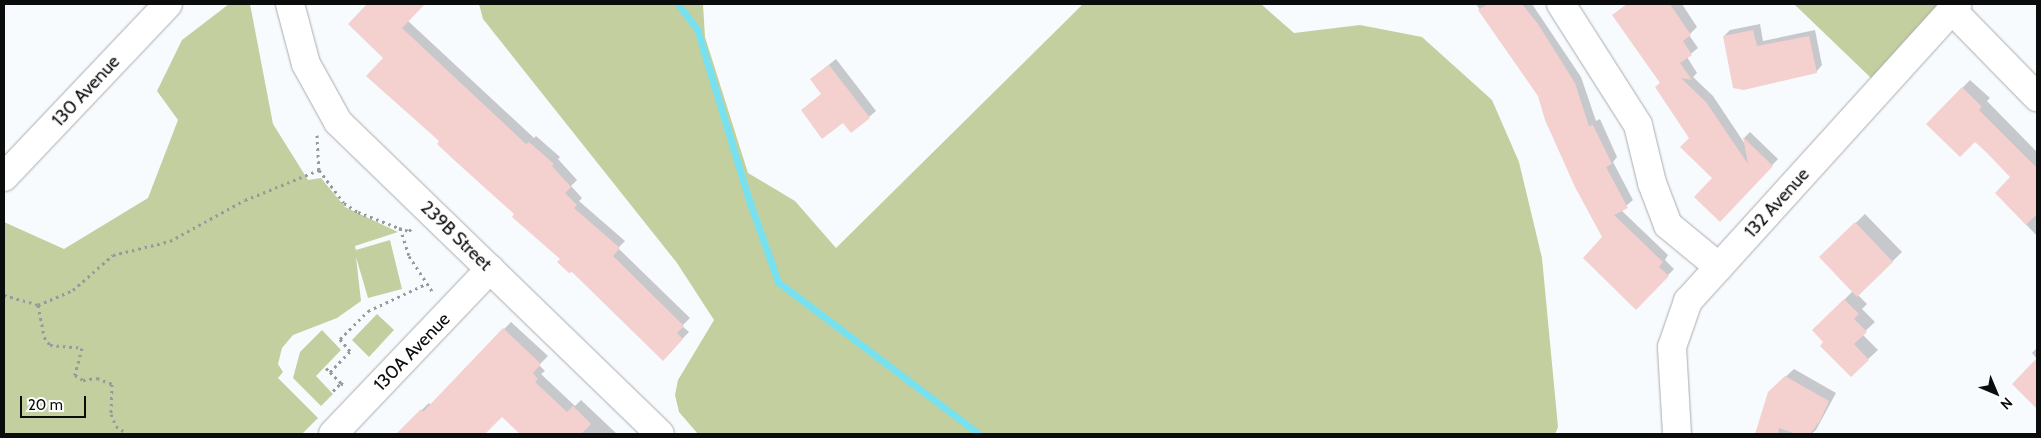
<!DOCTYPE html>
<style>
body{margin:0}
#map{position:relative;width:2041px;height:438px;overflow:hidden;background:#f8fbfe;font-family:Cabin,sans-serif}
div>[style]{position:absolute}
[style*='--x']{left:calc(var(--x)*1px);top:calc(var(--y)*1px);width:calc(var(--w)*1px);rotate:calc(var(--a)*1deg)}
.green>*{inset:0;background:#c3cf9f}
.shadow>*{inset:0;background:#0003}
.stream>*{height:7px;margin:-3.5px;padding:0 3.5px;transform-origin:3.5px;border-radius:3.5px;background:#78e1ef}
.building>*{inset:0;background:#f4d0cf}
.path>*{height:3px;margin-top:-1.5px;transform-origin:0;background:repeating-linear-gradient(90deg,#97999b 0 2.5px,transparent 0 6.5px)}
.roads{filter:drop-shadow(0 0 1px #a9abae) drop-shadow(0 0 1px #a9abae)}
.minor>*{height:28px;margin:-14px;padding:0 14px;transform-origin:14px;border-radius:14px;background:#fff}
span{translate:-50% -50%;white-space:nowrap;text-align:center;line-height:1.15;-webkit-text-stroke:4px #fff;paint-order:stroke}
.street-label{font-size:18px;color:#0b0c0c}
.frame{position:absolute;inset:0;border:5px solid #0b0c0c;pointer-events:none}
.north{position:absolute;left:1971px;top:368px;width:50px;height:50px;-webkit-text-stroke:4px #fff;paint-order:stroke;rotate:135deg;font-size:14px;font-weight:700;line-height:20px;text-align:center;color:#0b0c0c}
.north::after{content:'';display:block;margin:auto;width:18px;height:22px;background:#0b0c0c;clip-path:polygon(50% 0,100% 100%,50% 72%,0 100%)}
.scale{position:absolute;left:20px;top:396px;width:66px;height:22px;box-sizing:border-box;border:2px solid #0b0c0c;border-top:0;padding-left:6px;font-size:15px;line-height:18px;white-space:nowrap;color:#0b0c0c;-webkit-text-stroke:4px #fff;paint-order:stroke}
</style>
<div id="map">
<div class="green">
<div style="clip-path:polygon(229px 4px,250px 4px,273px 124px,308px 180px,321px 178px,345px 207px,398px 232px,355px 246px,356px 250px,390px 240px,402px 289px,368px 298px,356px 257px,361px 301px,337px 318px,293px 335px,282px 348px,278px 364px,283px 372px,278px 378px,318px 418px,302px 434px,4px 434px,4px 222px,64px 249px,148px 198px,178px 120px,157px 91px,182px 40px)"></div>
<div style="clip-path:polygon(479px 4px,703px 4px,705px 37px,748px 173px,795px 201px,836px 248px,1083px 4px,1261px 4px,1294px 33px,1360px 25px,1422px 37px,1492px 100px,1519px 162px,1542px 258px,1558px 427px,1555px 434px,698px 434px,679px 412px,675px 395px,678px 380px,714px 320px,677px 263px,483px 19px)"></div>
<div style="clip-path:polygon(1794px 4px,1941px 4px,1871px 78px)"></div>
<div style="clip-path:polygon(377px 314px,394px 330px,369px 357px,352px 340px)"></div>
<div style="clip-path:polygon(322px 330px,341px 350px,316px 376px,333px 394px,321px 406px,293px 378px,300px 352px)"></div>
</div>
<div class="shadow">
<div style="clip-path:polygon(369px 4px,423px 4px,407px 20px,534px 138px,536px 136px,560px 157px,558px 159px,577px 180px,571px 186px,582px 198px,579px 201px,625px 241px,618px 248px,690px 318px,682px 326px,689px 332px,663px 359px,441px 141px,385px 58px,350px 24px)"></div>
<div style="clip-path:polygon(1476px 4px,1532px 4px,1581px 77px,1596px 121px,1600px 119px,1617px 157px,1613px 162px,1633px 200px,1621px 210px,1668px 255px,1665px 260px,1674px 269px,1636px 308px,1539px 96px)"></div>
<div style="clip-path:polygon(1627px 4px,1682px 4px,1697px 27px,1689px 35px,1698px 48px,1687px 57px,1697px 73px,1693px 77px,1713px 96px,1745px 144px,1744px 138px,1750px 132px,1778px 159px,1720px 220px,1714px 178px,1661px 82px,1614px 15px)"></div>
<div style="clip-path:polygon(1760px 24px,1763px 41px,1815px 30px,1822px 65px,1816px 72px,1724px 36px,1730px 30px)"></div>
<div style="clip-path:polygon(836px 59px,876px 111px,851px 132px,811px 79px)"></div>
<div style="clip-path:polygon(1970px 80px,1990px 98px,1987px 101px,2037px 152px,2037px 236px,1996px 193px,2012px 177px,1975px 140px,1927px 124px)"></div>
<div style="clip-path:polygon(1865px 214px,1902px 252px,1858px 295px,1867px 304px,1862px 309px,1875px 322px,1862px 334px,1878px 350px,1851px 375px,1814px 330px,1853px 291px,1820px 257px)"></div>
<div style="clip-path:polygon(511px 322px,548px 356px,539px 365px,545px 371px,541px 374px,575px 406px,581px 400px,617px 434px,521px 434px,502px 415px,478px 434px,397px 434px,429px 403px,431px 405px)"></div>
<div style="clip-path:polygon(2037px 348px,2037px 359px,2032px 353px)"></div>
<div style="clip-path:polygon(1794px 369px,1836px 393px,1816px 430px,1811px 434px,1756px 434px,1769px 392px)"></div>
</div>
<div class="stream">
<div style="--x:678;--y:4;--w:31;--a:53"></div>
<div style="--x:697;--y:29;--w:179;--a:73.1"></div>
<div style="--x:749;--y:200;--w:87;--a:70.5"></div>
<div style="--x:778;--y:282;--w:252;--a:37.1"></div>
</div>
<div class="building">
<div style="clip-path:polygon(367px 4px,425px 4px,402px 28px,526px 144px,529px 142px,554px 164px,552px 166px,571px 187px,565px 193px,577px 205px,574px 208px,620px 248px,613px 256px,684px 326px,677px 333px,683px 339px,663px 361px,572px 272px,569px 273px,557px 262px,560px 259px,512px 217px,514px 214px,453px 159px,437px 144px,439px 141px,366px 76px,383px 58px,348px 24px)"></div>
<div style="clip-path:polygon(1488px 4px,1522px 4px,1538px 24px,1575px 83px,1589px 126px,1593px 125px,1612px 164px,1606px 167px,1628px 208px,1614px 215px,1663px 262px,1659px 267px,1669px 276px,1636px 310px,1583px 258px,1602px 237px,1575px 187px,1545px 120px,1538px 96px,1478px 10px)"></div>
<div style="clip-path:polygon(1627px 4px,1670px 4px,1691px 35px,1683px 41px,1692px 55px,1680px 63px,1692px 80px,1681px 78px,1706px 102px,1748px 164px,1743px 137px,1773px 166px,1720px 222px,1694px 197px,1712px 178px,1680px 147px,1689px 138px,1655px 87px,1660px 83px,1612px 15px)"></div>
<div style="clip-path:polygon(1753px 30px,1757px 46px,1809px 36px,1817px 73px,1744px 90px,1733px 88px,1723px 36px)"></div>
<div style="clip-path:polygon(829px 65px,870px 118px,851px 133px,843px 123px,822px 139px,801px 110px,821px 94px,810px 79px)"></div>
<div style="clip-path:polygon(1962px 87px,1982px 107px,1979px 110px,2037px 168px,2037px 214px,2026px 225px,1995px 193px,2010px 177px,1987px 153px,1975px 142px,1960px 157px,1926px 124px)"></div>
<div style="clip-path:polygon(1855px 222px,1893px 262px,1857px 297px,1819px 257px)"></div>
<div style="clip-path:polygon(1844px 299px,1859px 314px,1854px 319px,1867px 332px,1854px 344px,1869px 360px,1851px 377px,1820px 346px,1823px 342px,1812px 330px)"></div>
<div style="clip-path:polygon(503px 328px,541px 364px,533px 373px,538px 379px,535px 382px,567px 412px,573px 406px,591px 424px,581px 434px,520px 434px,502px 417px,485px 434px,396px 434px,421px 409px,423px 412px)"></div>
<div style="clip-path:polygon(2037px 358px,2037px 409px,2012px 384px)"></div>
<div style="clip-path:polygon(1785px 376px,1829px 401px,1820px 421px,1810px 434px,1796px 434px,1779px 428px,1778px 434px,1755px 434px,1768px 392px)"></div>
</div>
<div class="path">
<div style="--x:317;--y:135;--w:35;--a:87"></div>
<div style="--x:319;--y:170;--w:41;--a:52.9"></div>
<div style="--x:344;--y:203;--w:17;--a:33"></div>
<div style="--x:358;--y:212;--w:44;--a:21.3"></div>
<div style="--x:399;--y:228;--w:10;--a:17"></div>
<div style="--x:409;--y:231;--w:6;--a:-45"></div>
<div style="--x:400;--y:228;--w:29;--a:72"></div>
<div style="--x:409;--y:256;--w:45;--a:56.7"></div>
<div style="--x:4;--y:295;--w:35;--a:16"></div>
<div style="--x:38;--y:305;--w:33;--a:79"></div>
<div style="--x:44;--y:337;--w:10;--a:53"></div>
<div style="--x:50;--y:345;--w:32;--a:5"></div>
<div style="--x:82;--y:348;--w:28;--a:105"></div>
<div style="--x:75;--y:375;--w:9;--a:32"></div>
<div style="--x:83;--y:380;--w:14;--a:-8"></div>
<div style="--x:97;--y:378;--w:16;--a:22"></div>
<div style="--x:112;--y:384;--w:30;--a:92"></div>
<div style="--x:111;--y:414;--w:13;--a:67"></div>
<div style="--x:116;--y:426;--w:14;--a:34"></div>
<div style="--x:38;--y:305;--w:38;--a:-23"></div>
<div style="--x:73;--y:290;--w:53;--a:-41.2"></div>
<div style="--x:113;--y:255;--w:59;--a:-13.8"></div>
<div style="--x:170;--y:241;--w:85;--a:-28.7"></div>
<div style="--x:245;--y:200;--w:80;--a:-22.1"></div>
<div style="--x:326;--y:368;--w:6;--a:45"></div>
<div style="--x:330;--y:372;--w:29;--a:-46"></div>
<div style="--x:350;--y:351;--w:16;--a:-130"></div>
<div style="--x:340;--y:339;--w:40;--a:-45"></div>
<div style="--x:368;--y:311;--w:64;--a:-25"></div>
<div style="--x:330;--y:372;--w:16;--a:45"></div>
<div style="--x:333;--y:391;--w:11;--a:-45"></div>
<div style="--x:341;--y:383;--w:5;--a:37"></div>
</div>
<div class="roads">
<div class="minor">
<div style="--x:290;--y:4;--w:62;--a:75.1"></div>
<div style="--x:306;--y:64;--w:66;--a:61.1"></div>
<div style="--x:338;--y:122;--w:448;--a:44.1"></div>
<div style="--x:1561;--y:4;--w:143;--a:57.5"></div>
<div style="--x:1638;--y:125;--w:60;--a:76.4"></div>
<div style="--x:1652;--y:183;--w:45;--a:69.1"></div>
<div style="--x:1668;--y:225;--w:66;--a:39.5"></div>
<div style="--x:1952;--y:10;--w:122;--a:45.7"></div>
<div style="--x:4;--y:177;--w:238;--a:-46.5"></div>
<div style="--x:333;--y:434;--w:228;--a:-46.4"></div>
<div style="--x:1677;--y:434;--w:87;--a:-93.3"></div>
<div style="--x:1672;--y:347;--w:49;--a:-70.8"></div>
<div style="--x:1688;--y:301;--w:401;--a:-47.8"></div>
</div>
</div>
<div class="street-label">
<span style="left:86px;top:91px;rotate:-47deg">130 Avenue</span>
<span style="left:1777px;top:203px;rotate:-48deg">132 Avenue</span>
<span style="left:456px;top:236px;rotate:44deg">239B Street</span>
<span style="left:412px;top:352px;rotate:-46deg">130A Avenue</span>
</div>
<div class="frame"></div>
<div class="north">N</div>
<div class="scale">20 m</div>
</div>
